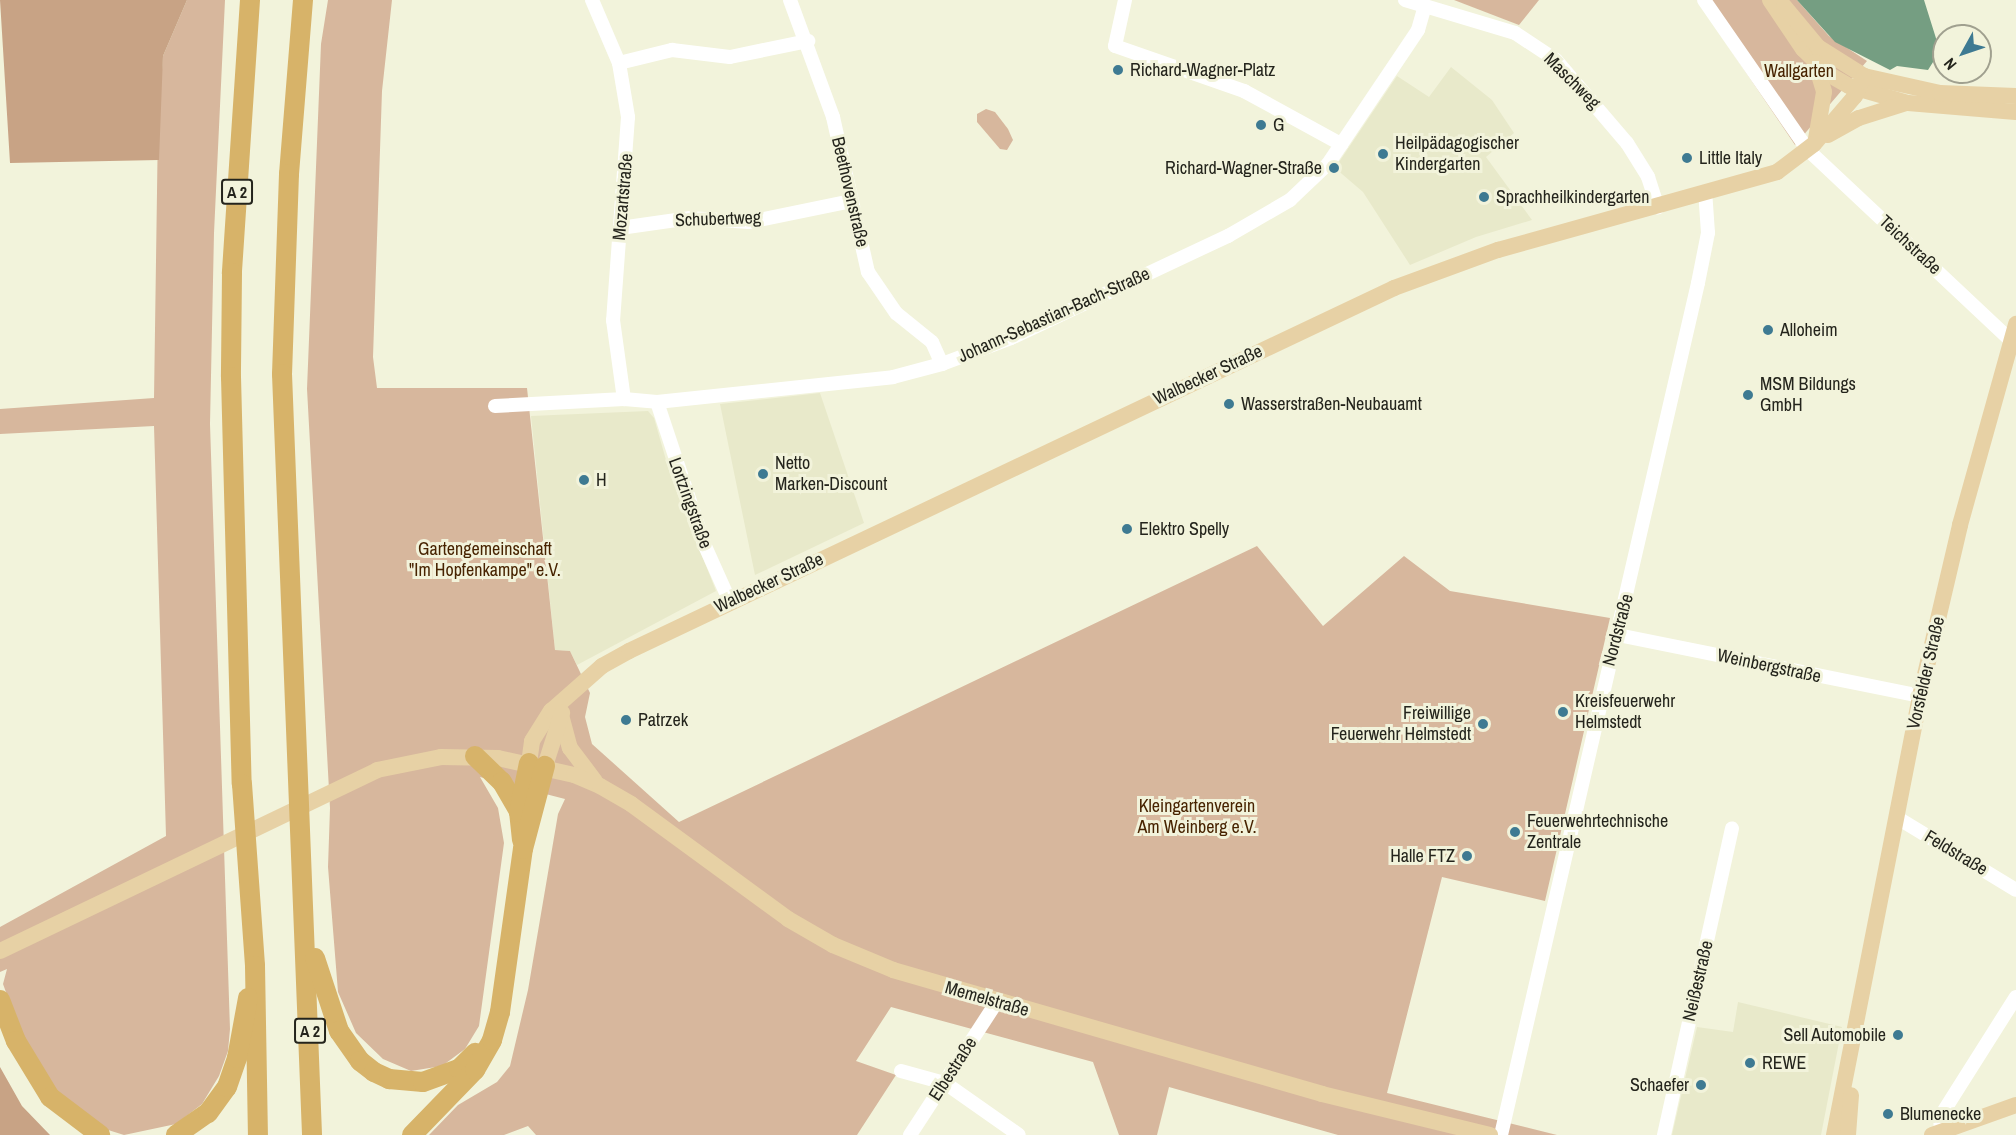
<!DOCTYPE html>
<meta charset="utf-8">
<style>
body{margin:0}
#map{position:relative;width:2016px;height:1135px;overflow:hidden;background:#f2f3db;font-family:"Archivo Narrow",sans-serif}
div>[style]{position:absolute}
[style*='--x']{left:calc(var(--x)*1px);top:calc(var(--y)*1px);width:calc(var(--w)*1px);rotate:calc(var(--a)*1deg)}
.built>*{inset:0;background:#e8e9ca}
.green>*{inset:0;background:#d7b79d}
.forest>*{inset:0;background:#c8a385}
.water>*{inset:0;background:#759e82}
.minor>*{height:14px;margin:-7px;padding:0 7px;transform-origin:7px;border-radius:7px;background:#fff}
.major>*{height:16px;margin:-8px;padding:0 8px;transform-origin:8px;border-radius:8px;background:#e7d1a5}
.highway>*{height:20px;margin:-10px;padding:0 10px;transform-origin:10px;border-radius:10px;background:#d7b369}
.dots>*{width:16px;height:16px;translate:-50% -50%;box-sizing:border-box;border:3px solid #f2f3db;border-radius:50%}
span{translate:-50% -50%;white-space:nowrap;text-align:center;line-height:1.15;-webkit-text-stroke:6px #f2f3db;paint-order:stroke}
.shield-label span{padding:2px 4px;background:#f2f3db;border:2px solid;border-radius:4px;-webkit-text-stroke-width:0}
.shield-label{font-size:16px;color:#24241c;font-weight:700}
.poi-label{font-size:18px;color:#24241c}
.left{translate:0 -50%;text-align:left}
.right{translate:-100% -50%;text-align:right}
.park-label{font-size:18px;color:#472300}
.street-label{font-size:18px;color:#24241c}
.north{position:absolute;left:1932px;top:24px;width:60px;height:60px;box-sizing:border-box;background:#f2f3db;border:2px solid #a0a08f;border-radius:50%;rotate:230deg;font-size:16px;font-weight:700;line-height:24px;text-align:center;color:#24241c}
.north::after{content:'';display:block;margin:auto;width:21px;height:27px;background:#3e7a92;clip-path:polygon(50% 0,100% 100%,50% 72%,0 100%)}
</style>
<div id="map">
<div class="built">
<div style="clip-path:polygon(1451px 67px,1492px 100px,1514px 133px,1486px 157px,1532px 220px,1476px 237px,1410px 265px,1363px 192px,1335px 168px,1397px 76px,1429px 97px)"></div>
<div style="clip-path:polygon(820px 393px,864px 523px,755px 575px,720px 404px)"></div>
<div style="clip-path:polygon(648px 411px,654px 418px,670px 474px,716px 591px,577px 665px,570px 651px,555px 650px,531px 416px)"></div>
<div style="clip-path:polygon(1738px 1002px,1842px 1027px,1821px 1135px,1672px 1135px,1697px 1027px,1733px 1032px)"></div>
</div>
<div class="green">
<div style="clip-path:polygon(187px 0,225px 0,214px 233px,210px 424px,230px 1029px,228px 1051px,219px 1076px,202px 1104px,176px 1124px,124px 1135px,105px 1129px,58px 1097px,23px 1039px,3px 984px,7px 969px,0 972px,0 927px,166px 836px,154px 426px,0 434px,0 409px,154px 398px,158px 123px,163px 56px)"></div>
<div style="clip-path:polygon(328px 0,392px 0,382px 91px,373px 357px,377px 388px,527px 388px,555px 650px,570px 651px,590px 693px,585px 717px,592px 744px,679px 822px,1257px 546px,1323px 626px,1404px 556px,1450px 591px,1610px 618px,1545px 901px,1442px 877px,1387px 1093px,1557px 1135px,1338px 1135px,1169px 1087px,1157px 1135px,1119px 1135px,1093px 1062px,891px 1007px,856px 1061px,896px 1075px,857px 1135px,536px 1135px,528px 1126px,504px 1135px,429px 1135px,458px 1105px,497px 1082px,510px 1066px,528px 990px,558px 814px,565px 799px,480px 777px,498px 808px,504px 843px,479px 1026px,465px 1049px,442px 1066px,411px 1071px,383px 1059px,356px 1033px,338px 992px,328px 867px,330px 808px,307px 389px,321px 44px)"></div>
<div style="clip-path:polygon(1454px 0,1539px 0,1519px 25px)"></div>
<div style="clip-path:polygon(1697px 0,1797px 0,1829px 36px,1867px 61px,1795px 145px)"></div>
<div style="clip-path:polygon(986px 109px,995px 112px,1008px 129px,1013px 140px,1007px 150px,1000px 149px,977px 122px,977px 114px)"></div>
</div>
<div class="forest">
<div style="clip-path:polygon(0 0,187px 0,163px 56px,159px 160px,10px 163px)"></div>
<div style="clip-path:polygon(0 1067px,22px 1106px,50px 1135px,0 1135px)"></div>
</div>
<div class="water">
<div style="clip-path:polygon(1797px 0,1924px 0,1940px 51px,1928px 70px,1897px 66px,1890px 70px,1835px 42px)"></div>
</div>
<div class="minor">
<div style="--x:592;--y:0;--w:69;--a:66.8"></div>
<div style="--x:619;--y:63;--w:55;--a:80.5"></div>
<div style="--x:628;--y:117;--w:204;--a:94.2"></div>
<div style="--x:613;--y:320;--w:80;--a:82.1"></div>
<div style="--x:790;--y:0;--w:125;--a:69.8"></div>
<div style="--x:833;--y:117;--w:159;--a:77.3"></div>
<div style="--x:868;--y:272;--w:50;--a:55.7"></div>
<div style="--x:896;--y:313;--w:46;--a:38.9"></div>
<div style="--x:932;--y:342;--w:24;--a:66"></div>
<div style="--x:1125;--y:0;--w:47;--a:102.3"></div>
<div style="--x:1115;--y:46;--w:137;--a:19.2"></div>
<div style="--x:1244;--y:91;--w:111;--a:28.7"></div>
<div style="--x:1405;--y:0;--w:115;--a:16.7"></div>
<div style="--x:1515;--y:33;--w:49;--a:33.4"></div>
<div style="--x:1556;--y:60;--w:109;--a:49.5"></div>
<div style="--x:1627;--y:143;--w:40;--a:58"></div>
<div style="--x:1648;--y:177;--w:32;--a:72"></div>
<div style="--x:1704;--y:0;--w:183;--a:55.3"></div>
<div style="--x:1808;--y:150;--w:285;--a:43.2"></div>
<div style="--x:619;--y:63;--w:55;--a:-13.8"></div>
<div style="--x:672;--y:50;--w:58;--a:6.9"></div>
<div style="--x:730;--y:57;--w:80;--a:-11.6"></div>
<div style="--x:620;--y:228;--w:71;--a:-8.1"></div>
<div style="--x:690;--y:218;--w:59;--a:3.9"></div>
<div style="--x:749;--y:222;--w:104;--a:-11.6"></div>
<div style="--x:657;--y:402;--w:152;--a:71.6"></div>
<div style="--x:705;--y:546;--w:61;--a:65.9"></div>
<div style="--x:495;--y:406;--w:129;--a:-3.1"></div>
<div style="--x:624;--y:399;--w:33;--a:5"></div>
<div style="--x:657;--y:402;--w:237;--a:-6"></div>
<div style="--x:893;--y:377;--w:51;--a:-14.9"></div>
<div style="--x:942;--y:364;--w:74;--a:-20.6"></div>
<div style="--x:1011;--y:338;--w:240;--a:-25.2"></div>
<div style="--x:1228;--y:236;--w:72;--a:-30.1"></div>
<div style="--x:1290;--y:200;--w:52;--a:-43.5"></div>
<div style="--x:1328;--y:164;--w:161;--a:-56.1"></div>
<div style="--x:1418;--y:30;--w:25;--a:-74"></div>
<div style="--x:1618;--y:635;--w:308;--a:11.4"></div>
<div style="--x:1896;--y:817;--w:140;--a:31.3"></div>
<div style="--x:901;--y:1071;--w:46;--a:15.3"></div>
<div style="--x:945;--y:1083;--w:90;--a:35.1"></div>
<div style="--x:1941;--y:1131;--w:14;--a:-94"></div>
<div style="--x:1940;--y:1117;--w:142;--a:-57.7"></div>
<div style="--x:910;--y:1135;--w:158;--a:-56.9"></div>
<div style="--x:1501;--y:1135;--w:874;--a:-76.98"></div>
<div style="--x:1698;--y:283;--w:51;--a:-78.7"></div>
<div style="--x:1708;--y:233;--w:39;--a:-94"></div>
<div style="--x:1664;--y:1135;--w:314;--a:-77.5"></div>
</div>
<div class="major">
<div style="--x:1770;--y:0;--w:59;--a:56"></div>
<div style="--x:1803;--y:49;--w:37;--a:44"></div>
<div style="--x:1830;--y:75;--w:22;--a:30"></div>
<div style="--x:1849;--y:86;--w:61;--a:16.1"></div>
<div style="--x:1908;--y:103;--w:108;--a:4.8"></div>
<div style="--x:1784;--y:6;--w:53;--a:50.3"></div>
<div style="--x:1818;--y:47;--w:54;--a:32.2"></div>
<div style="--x:1864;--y:76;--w:78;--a:12.6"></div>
<div style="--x:1940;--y:93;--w:76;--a:2.3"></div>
<div style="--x:1815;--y:62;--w:31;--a:73"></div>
<div style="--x:1824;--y:92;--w:48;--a:99.7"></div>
<div style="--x:1828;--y:135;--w:35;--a:-29"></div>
<div style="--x:1859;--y:118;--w:49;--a:-17.7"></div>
<div style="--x:561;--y:715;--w:34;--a:75"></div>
<div style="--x:570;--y:748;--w:41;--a:52.9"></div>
<div style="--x:529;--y:763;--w:22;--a:-82"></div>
<div style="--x:532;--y:741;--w:36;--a:-58"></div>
<div style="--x:551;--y:711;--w:68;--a:-41.4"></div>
<div style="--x:602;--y:666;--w:31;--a:-29"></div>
<div style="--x:629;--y:651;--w:847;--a:-25.38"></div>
<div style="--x:1394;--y:288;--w:111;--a:-20.1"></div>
<div style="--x:1498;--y:250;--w:290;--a:-15.6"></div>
<div style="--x:1777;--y:172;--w:46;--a:-37.1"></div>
<div style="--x:1814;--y:144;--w:63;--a:-49.5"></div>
<div style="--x:1855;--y:96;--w:22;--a:-66"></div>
<div style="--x:545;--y:766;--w:56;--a:-72.2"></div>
<div style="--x:0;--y:951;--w:418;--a:-25.6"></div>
<div style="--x:377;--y:770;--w:65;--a:-11.5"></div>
<div style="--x:441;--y:757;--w:57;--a:1"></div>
<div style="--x:498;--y:758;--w:78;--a:12.6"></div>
<div style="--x:574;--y:775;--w:28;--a:23"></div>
<div style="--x:600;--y:786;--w:36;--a:30"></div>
<div style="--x:631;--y:804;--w:195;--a:36.2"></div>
<div style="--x:788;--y:919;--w:52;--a:30"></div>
<div style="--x:833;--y:945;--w:65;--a:22.6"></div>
<div style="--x:893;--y:970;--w:447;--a:16.1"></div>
<div style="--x:1322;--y:1094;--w:173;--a:13.7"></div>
<div style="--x:1834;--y:1135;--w:447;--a:-78.9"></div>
<div style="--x:1920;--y:696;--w:176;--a:-76.8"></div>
<div style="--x:1960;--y:525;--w:209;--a:-74.4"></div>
<div style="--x:1848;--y:1135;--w:40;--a:-85.7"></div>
<div style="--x:1932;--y:1135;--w:89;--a:-19.7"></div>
</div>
<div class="highway">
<div style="--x:250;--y:0;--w:274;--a:93.8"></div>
<div style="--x:232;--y:273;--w:104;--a:90.6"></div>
<div style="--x:231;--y:377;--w:407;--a:88.5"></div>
<div style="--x:242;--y:784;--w:182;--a:85.9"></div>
<div style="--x:255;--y:966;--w:169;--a:89"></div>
<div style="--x:303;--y:0;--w:175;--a:94.6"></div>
<div style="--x:289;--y:174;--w:200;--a:92"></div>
<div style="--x:282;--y:374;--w:762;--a:87.74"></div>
<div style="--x:475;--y:756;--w:37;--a:44"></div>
<div style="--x:502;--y:782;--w:34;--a:60"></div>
<div style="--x:522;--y:840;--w:28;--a:-96"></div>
<div style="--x:519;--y:812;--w:50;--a:-78.5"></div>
<div style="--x:315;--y:958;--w:77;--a:71.8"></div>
<div style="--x:339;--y:1031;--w:37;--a:55"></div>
<div style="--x:360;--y:1061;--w:18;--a:38"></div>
<div style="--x:374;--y:1072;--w:17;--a:25"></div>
<div style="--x:389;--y:1079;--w:34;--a:5"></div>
<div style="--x:423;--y:1082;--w:38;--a:-20"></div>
<div style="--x:459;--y:1069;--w:23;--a:-45"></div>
<div style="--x:0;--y:1000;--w:44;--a:68.7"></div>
<div style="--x:16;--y:1041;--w:66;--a:58.7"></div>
<div style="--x:50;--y:1097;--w:63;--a:37.2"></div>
<div style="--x:176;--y:1135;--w:39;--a:-35"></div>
<div style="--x:208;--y:1113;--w:32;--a:-54"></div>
<div style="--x:227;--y:1087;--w:31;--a:-71"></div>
<div style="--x:237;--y:1058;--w:61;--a:-79.6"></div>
<div style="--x:412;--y:1135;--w:91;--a:-45.9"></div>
<div style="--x:475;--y:1070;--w:34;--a:-60"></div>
<div style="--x:492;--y:1040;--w:29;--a:-74"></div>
<div style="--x:500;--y:1012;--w:165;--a:-82"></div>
<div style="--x:523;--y:849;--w:86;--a:-75.2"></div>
</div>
<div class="dots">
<div style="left:1118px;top:70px;background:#3e7a92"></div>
<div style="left:1261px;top:125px;background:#3e7a92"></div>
<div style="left:1383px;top:154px;background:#3e7a92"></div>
<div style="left:1687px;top:158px;background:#3e7a92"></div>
<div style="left:1334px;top:168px;background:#3e7a92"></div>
<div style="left:1484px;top:197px;background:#3e7a92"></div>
<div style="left:1768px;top:330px;background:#3e7a92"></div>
<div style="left:1748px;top:395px;background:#3e7a92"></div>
<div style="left:1229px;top:404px;background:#3e7a92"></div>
<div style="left:763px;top:474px;background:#3e7a92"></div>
<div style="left:584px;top:480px;background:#3e7a92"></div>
<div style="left:1127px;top:529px;background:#3e7a92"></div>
<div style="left:1563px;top:712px;background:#3e7a92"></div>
<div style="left:626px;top:720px;background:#3e7a92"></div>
<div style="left:1483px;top:724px;background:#3e7a92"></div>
<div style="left:1515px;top:832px;background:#3e7a92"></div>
<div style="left:1467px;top:856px;background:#3e7a92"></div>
<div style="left:1898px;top:1035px;background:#3e7a92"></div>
<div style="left:1750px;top:1063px;background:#3e7a92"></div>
<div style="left:1701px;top:1085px;background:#3e7a92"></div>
<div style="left:1888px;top:1114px;background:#3e7a92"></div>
</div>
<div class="shield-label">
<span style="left:237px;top:192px">A 2</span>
<span style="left:310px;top:1031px">A 2</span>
</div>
<div class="poi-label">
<span class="left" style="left:1130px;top:70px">Richard-Wagner-Platz</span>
<span class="left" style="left:1273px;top:125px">G</span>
<span class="left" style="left:1395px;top:154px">Heilpädagogischer<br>Kindergarten</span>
<span class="left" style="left:1699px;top:158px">Little Italy</span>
<span class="right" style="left:1322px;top:168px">Richard-Wagner-Straße</span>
<span class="left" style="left:1496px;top:197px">Sprachheilkindergarten</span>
<span class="left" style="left:1780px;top:330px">Alloheim</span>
<span class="left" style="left:1760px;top:395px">MSM Bildungs<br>GmbH</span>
<span class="left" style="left:1241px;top:404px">Wasserstraßen-Neubauamt</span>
<span class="left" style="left:775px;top:474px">Netto<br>Marken-Discount</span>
<span class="left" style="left:596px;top:480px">H</span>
<span class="left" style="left:1139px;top:529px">Elektro Spelly</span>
<span class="left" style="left:1575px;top:712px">Kreisfeuerwehr<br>Helmstedt</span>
<span class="right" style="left:1471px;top:724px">Freiwillige<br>Feuerwehr Helmstedt</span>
<span class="left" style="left:638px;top:720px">Patrzek</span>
<span class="left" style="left:1527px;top:832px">Feuerwehrtechnische<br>Zentrale</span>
<span class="right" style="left:1455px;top:856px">Halle FTZ</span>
<span class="right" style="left:1886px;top:1035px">Sell Automobile</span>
<span class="left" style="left:1762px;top:1063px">REWE</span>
<span class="right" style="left:1689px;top:1085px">Schaefer</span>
<span class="left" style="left:1900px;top:1114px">Blumenecke</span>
</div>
<div class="park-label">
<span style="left:1799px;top:71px">Wallgarten</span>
<span style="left:485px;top:560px">Gartengemeinschaft<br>"Im Hopfenkampe" e.V.</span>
<span style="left:1197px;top:817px">Kleingartenverein<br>Am Weinberg e.V.</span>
</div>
<div class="street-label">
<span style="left:1572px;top:81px;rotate:45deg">Maschweg</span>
<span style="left:850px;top:192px;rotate:77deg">Beethovenstraße</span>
<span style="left:623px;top:197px;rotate:-85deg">Mozartstraße</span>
<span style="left:718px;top:219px;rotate:-2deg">Schubertweg</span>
<span style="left:1910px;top:245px;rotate:43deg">Teichstraße</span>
<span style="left:1054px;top:315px;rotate:-24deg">Johann-Sebastian-Bach-Straße</span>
<span style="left:1208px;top:375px;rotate:-25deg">Walbecker Straße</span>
<span style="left:690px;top:503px;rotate:70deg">Lortzingstraße</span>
<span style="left:769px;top:583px;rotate:-25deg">Walbecker Straße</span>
<span style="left:1618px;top:630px;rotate:-75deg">Nordstraße</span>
<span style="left:1769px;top:666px;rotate:12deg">Weinbergstraße</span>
<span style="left:1926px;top:673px;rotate:-77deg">Vorsfelder Straße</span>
<span style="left:1956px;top:853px;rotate:31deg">Feldstraße</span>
<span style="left:1698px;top:981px;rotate:-77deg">Neißestraße</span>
<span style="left:987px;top:999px;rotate:16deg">Memelstraße</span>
<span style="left:953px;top:1069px;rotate:-57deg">Elbestraße</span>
</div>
<div class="north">N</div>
</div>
